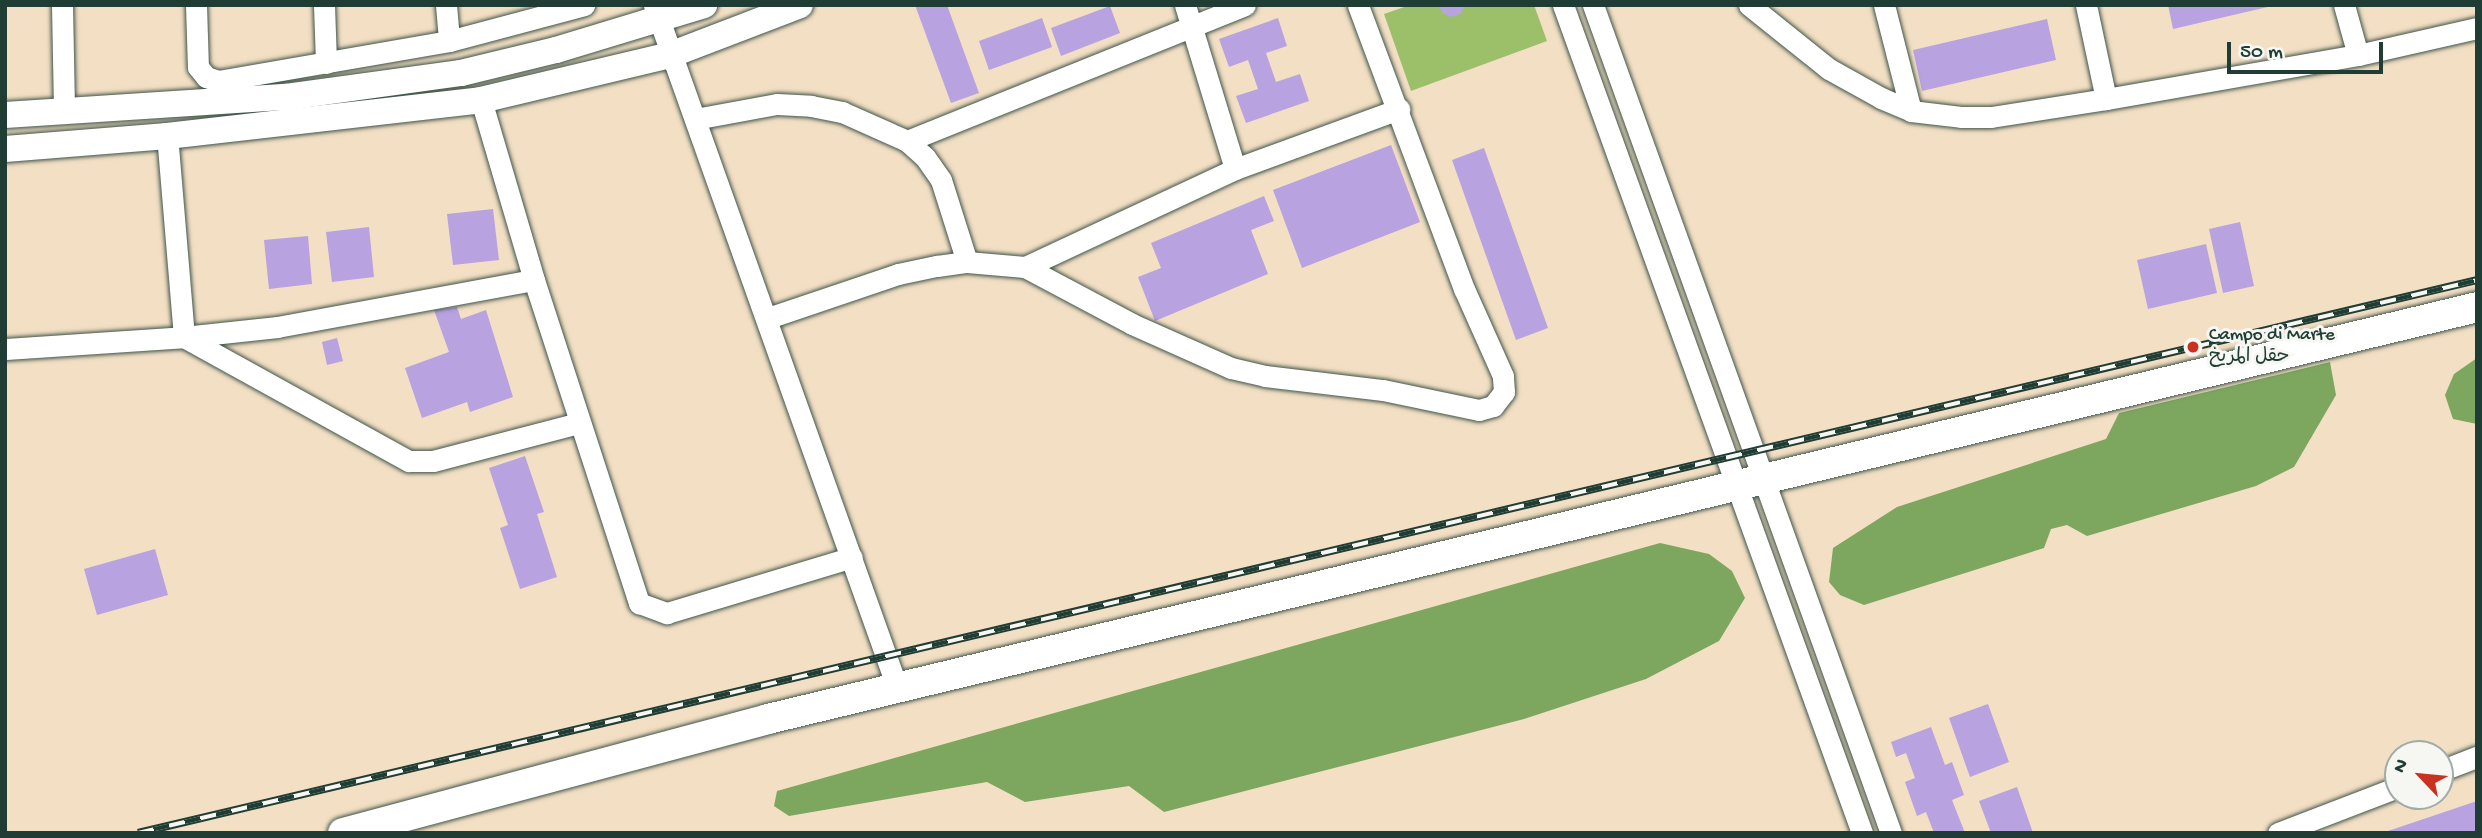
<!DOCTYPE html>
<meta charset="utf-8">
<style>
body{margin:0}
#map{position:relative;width:2482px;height:838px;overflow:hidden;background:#f3dfc4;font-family:"Gochi Hand","Playpen Sans Arabic",sans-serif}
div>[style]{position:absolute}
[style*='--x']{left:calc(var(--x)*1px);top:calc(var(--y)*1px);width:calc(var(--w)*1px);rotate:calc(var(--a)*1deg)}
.green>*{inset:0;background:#9cc06a}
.forest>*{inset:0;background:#7da65e}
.building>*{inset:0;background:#b8a2e0}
.roads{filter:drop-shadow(0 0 2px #3f554a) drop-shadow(0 0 2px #3f554a)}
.minor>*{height:21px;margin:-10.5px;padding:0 10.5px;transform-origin:10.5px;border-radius:10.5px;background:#fff}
.major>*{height:26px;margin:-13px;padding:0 13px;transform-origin:13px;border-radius:13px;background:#fff}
.highway>*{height:30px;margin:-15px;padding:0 15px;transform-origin:15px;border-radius:15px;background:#fff}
.rail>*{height:8px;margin-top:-4px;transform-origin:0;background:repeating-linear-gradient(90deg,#f6f6f2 0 16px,#1f3d34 0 32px);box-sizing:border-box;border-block:2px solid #1f3d34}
.dots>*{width:19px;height:19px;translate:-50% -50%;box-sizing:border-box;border:4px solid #f6f6f2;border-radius:50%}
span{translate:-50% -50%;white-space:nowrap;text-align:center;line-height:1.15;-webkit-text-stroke:6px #f6f6f2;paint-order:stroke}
.poi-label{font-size:19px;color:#1f3d34}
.left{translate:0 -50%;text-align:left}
.frame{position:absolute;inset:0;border:7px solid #1f3d34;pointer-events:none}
.north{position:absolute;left:2384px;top:740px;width:70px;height:70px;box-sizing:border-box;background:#f6f6f2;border:2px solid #a0aca6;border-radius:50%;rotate:296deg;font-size:19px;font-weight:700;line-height:28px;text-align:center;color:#1f3d34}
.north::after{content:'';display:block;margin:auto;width:24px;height:32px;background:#c8321e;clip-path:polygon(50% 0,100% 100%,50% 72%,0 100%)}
.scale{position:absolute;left:2227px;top:42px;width:156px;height:32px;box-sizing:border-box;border:4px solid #1f3d34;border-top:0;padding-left:9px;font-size:21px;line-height:24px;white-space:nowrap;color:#1f3d34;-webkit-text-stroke:5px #f6f6f2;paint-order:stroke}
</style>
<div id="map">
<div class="green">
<div style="clip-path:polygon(1410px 5px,1534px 5px,1547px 41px,1411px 91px,1384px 14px)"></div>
</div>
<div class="forest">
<div style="clip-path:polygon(2477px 358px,2477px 424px,2453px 419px,2445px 395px,2454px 374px)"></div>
<div style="clip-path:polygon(2330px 362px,2336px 395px,2294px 467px,2256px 486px,2087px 536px,2067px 525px,2051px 529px,2044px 548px,1864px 605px,1840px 595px,1829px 582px,1833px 548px,1897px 507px,2106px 439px,2119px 413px)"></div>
<div style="clip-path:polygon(1660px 543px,1709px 554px,1732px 571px,1745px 598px,1719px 641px,1646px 679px,1524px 719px,1164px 812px,1129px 786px,1025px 802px,987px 782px,789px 816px,774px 806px,777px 791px)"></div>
</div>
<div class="building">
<div style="clip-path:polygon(915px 5px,947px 5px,979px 93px,951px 103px)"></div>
<div style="clip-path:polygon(1438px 5px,1466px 5px,1460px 14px,1451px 17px,1443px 13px)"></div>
<div style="clip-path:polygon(2168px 5px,2272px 5px,2272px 6px,2173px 29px)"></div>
<div style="clip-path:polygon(1110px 6px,1120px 33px,1061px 56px,1051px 28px)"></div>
<div style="clip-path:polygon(1042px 18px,1052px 47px,989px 70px,979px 41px)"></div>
<div style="clip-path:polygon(1278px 18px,1287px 46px,1266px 53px,1276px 82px,1300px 74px,1309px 101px,1246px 123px,1236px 96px,1258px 89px,1248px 60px,1229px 67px,1219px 39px)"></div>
<div style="clip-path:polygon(2047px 19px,2056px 60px,1922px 91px,1913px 50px)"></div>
<div style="clip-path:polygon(1391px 145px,1420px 222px,1302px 268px,1273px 190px)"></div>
<div style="clip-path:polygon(1484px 148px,1548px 328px,1516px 340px,1452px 160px)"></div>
<div style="clip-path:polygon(1264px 196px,1274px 221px,1251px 230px,1268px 274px,1155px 321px,1138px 277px,1161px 268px,1151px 243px)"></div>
<div style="clip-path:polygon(493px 209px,499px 260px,453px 265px,447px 214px)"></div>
<div style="clip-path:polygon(2240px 222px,2254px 286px,2223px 293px,2209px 229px)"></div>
<div style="clip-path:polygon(369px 227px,374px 277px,332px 282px,326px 232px)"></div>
<div style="clip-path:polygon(308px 236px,312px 284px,269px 289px,264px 240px)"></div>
<div style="clip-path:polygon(2206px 244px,2217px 293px,2148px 309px,2137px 260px)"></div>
<div style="clip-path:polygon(457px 307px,461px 319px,486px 310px,513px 397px,470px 412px,467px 402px,422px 418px,405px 368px,449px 352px,434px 310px)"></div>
<div style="clip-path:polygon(337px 338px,343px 361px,327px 365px,322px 342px)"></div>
<div style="clip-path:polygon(525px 456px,544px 512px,537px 514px,557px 577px,520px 589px,500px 528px,508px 525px,489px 468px)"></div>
<div style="clip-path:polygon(155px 549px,168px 595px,97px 615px,84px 569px)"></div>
<div style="clip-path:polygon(1988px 704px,2009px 762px,1970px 777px,1949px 718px)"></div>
<div style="clip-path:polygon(1931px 727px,1945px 765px,1952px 762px,1964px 795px,1952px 800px,1965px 833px,1934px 833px,1926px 812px,1917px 816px,1905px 782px,1915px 778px,1906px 753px,1896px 757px,1891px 742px)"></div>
<div style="clip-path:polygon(2017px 787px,2033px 833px,1991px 833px,1979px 801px)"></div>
<div style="clip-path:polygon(2477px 801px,2477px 833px,2385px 833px,2385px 832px)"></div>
</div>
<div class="roads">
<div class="minor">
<div style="--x:62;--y:5;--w:105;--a:88.9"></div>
<div style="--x:196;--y:5;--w:62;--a:88.2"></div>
<div style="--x:198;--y:67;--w:13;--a:51"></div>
<div style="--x:206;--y:77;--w:13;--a:18"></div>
<div style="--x:218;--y:81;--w:234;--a:-9.8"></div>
<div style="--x:449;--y:41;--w:140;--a:-14.9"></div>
<div style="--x:324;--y:5;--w:58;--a:88"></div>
<div style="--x:446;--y:5;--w:36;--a:85"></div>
<div style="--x:654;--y:5;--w:724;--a:70.39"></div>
<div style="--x:1185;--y:5;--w:171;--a:73"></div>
<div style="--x:1563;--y:5;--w:880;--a:70.14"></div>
<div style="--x:1593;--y:5;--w:880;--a:70.21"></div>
<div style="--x:1749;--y:5;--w:102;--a:38.7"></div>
<div style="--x:1829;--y:69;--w:60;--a:29.1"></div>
<div style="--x:1881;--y:98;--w:33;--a:23"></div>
<div style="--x:1911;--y:111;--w:50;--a:6.8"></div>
<div style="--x:1961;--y:117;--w:30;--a:0"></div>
<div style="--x:1991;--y:117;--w:116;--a:-8.9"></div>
<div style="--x:2106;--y:99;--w:256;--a:-9.9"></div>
<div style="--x:2358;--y:55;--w:122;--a:-12.8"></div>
<div style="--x:1884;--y:5;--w:109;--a:75.7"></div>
<div style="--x:2086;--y:5;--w:96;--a:78"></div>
<div style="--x:2344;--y:5;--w:52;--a:74.4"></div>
<div style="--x:695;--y:119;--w:83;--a:-10.4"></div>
<div style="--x:777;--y:104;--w:34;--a:3"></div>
<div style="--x:811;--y:106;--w:32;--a:11"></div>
<div style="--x:842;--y:112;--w:71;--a:24"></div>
<div style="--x:907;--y:141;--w:24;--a:42"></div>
<div style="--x:925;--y:157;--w:28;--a:55"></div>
<div style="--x:941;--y:180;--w:86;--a:72.4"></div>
<div style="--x:907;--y:141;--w:364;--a:-21.9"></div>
<div style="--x:1025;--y:267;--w:232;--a:-25"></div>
<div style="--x:1235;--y:169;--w:175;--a:-20.1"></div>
<div style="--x:534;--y:280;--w:340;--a:72"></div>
<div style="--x:639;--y:603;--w:30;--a:20"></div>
<div style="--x:667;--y:613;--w:193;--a:-16.8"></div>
<div style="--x:768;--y:318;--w:137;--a:-18.7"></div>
<div style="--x:898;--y:274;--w:40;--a:-12"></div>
<div style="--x:937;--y:266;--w:30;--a:-8"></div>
<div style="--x:967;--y:262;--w:58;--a:4.9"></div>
<div style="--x:1025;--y:267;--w:121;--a:28"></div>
<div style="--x:1132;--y:324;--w:108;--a:24"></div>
<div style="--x:1231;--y:368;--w:35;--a:13"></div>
<div style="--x:1265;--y:376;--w:119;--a:6.8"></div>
<div style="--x:1383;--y:390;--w:98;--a:11.8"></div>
<div style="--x:1479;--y:410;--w:15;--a:-16"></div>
<div style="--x:1493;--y:406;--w:18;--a:-52"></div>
<div style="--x:1504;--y:392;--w:16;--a:-94"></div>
<div style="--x:1503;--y:376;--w:95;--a:-114.1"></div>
<div style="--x:1464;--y:289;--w:303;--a:-110.5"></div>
<div style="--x:184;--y:337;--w:94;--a:-6.1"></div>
<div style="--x:277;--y:327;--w:261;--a:-10.4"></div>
<div style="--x:534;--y:280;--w:188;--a:-106.4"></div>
<div style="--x:184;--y:337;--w:257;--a:28.9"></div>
<div style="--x:409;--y:461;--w:24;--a:0"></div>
<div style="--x:433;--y:461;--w:151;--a:-14.6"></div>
<div style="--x:5;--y:349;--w:179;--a:-3.8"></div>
<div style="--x:184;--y:337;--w:202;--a:-94.8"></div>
<div style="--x:2440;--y:771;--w:40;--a:-21"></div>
<div style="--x:2278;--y:833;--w:129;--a:-21"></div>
</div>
<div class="major">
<div style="--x:5;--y:115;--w:282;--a:-3.7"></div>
<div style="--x:286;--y:97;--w:177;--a:-7.8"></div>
<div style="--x:461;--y:73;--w:98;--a:-13.6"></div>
<div style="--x:556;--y:50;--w:155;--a:-16.9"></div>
<div style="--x:5;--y:149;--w:163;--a:-4.6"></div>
<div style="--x:167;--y:136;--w:316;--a:-6.5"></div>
<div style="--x:481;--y:100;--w:194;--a:-13.4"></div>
<div style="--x:670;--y:55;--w:139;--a:-21"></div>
</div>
<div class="highway">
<div style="--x:343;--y:833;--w:440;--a:-15"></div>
<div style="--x:768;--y:719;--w:1758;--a:-13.55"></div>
</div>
</div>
<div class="rail">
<div style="--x:138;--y:833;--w:2403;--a:-13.3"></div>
</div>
<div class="dots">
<div style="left:2193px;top:347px;background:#c8321e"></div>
</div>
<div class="poi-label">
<span class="left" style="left:2209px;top:347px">Campo di Marte<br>حقل المريخ</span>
</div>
<div class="frame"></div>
<div class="north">N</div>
<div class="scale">50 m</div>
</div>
